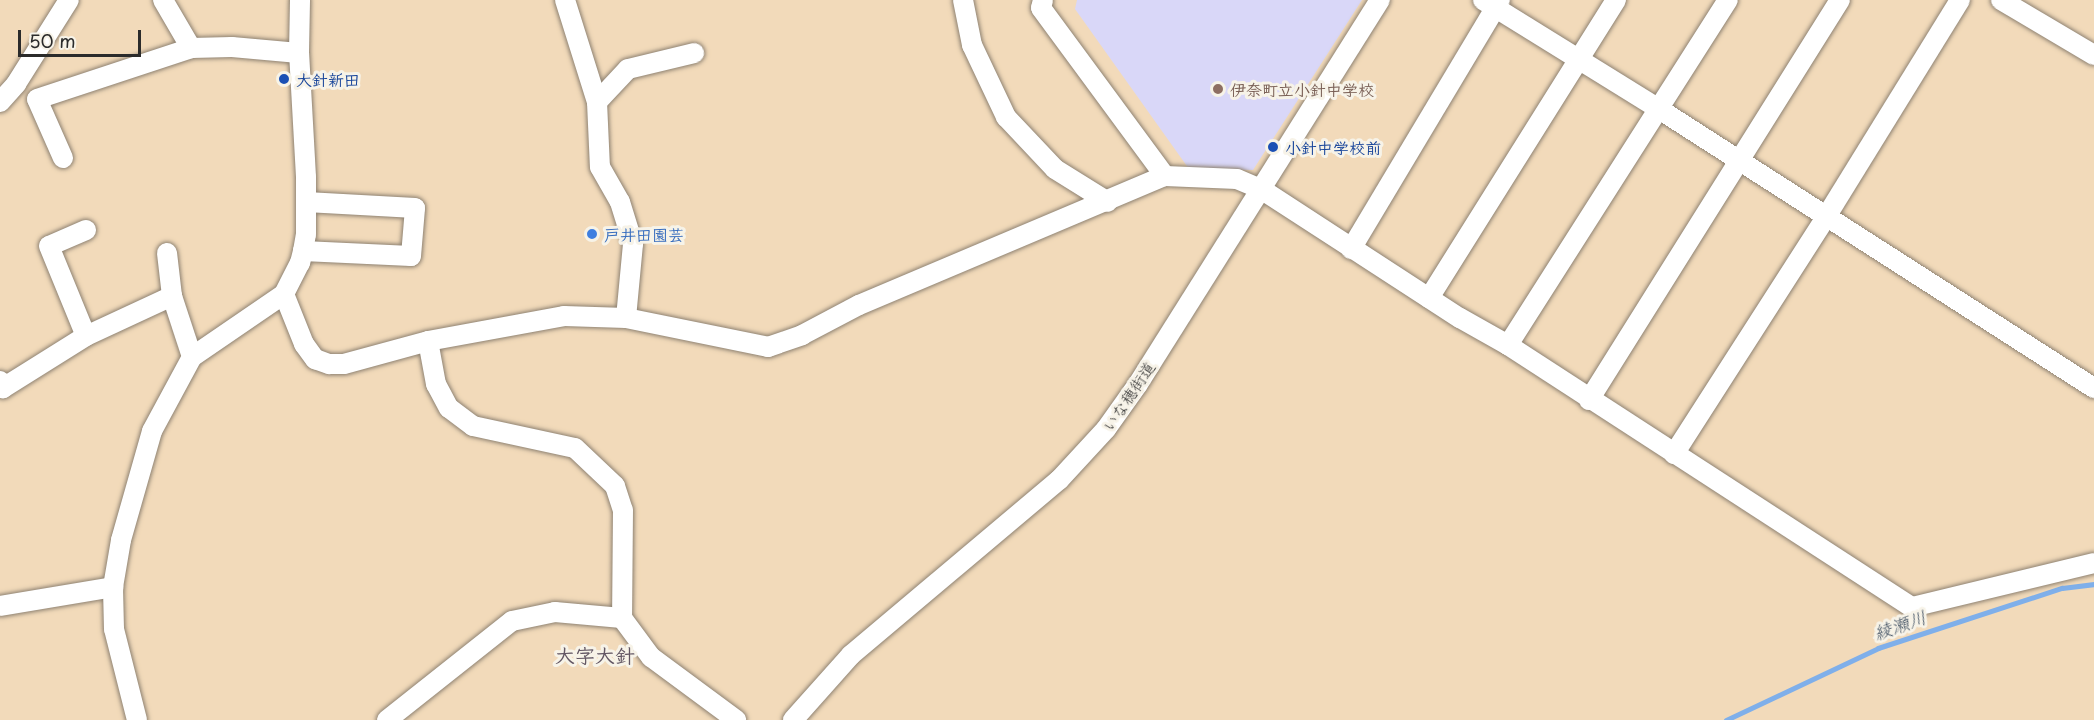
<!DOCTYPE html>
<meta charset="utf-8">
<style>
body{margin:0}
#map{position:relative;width:2094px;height:720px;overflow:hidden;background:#f2daba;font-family:"Playpen Sans","Klee One",sans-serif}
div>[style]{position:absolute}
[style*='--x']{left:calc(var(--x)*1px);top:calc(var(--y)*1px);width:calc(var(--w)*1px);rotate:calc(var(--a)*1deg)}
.built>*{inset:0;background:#d9d7f8}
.stream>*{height:5px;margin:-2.5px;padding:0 2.5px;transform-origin:2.5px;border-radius:2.5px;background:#7fafea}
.roads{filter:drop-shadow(0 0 2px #8e8272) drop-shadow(0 0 2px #8e8272)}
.minor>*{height:20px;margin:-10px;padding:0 10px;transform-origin:10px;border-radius:10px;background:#fff}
.dots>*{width:16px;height:16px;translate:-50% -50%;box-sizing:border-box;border:3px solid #f7f3e8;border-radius:50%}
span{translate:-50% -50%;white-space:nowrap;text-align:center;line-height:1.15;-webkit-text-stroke:6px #f7f3e8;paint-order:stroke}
.transit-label{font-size:16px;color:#164399;font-weight:700}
.left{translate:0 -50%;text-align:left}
.education-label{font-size:16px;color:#785e54;font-weight:700}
.shop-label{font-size:16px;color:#366cbe;font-weight:700}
.street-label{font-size:16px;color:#2b2b2b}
.water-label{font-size:18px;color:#445364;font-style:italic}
.quarter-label{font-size:20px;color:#625663;font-weight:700}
.scale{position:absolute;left:18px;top:30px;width:123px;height:27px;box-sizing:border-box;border:3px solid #2b2b2b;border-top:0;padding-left:8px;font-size:18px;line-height:21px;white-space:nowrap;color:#2b2b2b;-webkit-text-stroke:4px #f7f3e8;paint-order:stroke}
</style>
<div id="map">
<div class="built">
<div style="clip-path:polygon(1077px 0,1362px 0,1253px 170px,1189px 169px,1075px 9px)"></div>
</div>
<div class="stream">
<div style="--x:1726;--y:720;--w:168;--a:-25.3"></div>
<div style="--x:1878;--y:648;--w:194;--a:-18.1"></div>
<div style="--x:2062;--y:588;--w:32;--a:-7"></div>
</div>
<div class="roads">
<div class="minor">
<div style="--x:163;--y:0;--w:56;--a:59.7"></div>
<div style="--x:191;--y:48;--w:41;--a:-1.4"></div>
<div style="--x:232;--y:47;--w:67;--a:5.1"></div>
<div style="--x:565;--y:0;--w:107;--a:72.6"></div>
<div style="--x:597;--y:102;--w:65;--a:87.4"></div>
<div style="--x:600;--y:167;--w:40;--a:60.3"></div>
<div style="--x:620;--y:202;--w:44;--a:72.8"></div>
<div style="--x:633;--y:244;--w:74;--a:95.4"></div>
<div style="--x:963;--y:0;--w:46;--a:78.7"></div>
<div style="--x:972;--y:45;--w:80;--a:64.7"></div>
<div style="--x:1006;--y:117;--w:71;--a:46.7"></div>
<div style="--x:1055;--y:169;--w:62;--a:31.9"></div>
<div style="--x:1043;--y:0;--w:8;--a:104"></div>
<div style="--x:1041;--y:8;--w:209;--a:53.6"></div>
<div style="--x:1483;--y:0;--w:207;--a:31.8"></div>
<div style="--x:1659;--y:109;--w:517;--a:32.68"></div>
<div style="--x:2001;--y:0;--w:108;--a:30.6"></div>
<div style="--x:0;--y:102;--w:24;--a:-48"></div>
<div style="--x:16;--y:84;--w:99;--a:-57.8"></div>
<div style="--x:597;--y:102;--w:45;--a:-46.8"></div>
<div style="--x:628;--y:69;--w:68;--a:-13.6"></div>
<div style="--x:63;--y:158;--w:64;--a:-113.8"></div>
<div style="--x:37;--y:99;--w:162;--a:-18.3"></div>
<div style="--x:86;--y:230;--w:40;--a:156.6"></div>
<div style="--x:49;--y:246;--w:97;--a:67.7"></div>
<div style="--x:1351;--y:249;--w:290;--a:-59.1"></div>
<div style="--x:303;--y:251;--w:108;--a:2.7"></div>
<div style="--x:411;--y:256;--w:48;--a:-85.2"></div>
<div style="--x:415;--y:208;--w:109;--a:-176.8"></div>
<div style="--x:167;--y:253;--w:43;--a:83.4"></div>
<div style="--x:284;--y:294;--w:54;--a:68.2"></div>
<div style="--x:304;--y:344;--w:19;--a:54"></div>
<div style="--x:315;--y:359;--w:15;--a:20"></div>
<div style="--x:329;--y:364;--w:15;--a:0"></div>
<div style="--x:344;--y:364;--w:87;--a:-15.3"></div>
<div style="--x:428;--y:341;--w:138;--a:-10.4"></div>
<div style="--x:564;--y:316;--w:62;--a:1.8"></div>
<div style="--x:626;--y:318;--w:145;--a:11.5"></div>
<div style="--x:768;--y:347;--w:36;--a:-19"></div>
<div style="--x:802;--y:335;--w:64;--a:-27.8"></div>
<div style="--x:859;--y:305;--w:332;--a:-22.9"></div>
<div style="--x:1165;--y:176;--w:72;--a:2.4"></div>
<div style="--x:1237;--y:179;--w:26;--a:23"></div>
<div style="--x:1261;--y:189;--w:237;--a:33"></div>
<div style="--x:1460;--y:318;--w:55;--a:29.4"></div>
<div style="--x:1508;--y:345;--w:482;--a:33"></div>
<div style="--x:1912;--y:607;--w:187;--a:-13.6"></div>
<div style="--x:1429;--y:298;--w:352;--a:-57.9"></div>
<div style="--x:428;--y:341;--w:44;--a:79.5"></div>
<div style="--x:436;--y:384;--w:27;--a:62"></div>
<div style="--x:449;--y:408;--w:30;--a:37"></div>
<div style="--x:473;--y:426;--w:104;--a:12.2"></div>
<div style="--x:575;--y:448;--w:55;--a:43.5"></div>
<div style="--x:615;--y:486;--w:25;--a:72"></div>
<div style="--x:623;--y:510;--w:108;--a:90.5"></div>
<div style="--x:622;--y:618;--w:49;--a:53.4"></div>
<div style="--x:651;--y:657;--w:106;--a:36.5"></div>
<div style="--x:1508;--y:345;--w:409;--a:-57.5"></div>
<div style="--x:0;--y:381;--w:8;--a:67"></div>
<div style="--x:3;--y:388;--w:98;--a:-32.1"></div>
<div style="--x:86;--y:336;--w:95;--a:-24.9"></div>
<div style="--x:172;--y:296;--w:64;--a:71.8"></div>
<div style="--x:1589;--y:400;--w:472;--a:-57.9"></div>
<div style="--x:1674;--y:454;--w:282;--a:-57.3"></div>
<div style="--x:1826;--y:217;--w:255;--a:-58.3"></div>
<div style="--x:0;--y:606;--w:115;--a:-9.5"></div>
<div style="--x:137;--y:720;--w:94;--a:-104.2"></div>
<div style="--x:114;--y:629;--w:42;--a:-91.4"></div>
<div style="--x:113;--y:587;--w:48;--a:-80.3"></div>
<div style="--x:121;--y:540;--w:113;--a:-74.1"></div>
<div style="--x:152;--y:431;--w:84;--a:-61.6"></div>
<div style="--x:192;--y:357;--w:112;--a:-34.4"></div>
<div style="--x:284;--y:294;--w:35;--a:-63"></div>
<div style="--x:300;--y:263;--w:12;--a:-76"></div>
<div style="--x:303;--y:251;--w:17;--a:-80"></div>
<div style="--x:306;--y:234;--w:57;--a:-90"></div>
<div style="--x:306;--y:177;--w:124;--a:-93.2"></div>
<div style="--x:299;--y:53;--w:53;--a:-88.9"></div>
<div style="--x:387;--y:720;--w:159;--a:-38.4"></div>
<div style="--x:512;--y:621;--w:44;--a:-11.8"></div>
<div style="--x:555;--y:612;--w:67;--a:5.1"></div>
<div style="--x:793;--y:720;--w:87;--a:-48.3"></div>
<div style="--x:851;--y:655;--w:272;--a:-40.1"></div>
<div style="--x:1059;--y:480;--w:69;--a:-47.3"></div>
<div style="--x:1106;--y:429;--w:55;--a:-54.6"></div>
<div style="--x:1138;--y:384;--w:454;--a:-57.8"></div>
</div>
</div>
<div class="dots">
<div style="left:284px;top:79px;background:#1a4fb4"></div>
<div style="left:1218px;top:89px;background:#8d6e63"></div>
<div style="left:1273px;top:147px;background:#1a4fb4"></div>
<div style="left:592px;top:234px;background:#3f7fe0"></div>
</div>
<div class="transit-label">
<span class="left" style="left:296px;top:79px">大針新田</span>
<span class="left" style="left:1285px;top:147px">小針中学校前</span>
</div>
<div class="education-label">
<span class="left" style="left:1230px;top:89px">伊奈町立小針中学校</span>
</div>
<div class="shop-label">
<span class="left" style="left:604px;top:234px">戸井田園芸</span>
</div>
<div class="street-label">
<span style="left:1128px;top:396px;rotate:-56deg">いな穂街道</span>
</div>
<div class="water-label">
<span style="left:1900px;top:625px;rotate:-19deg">綾瀬川</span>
</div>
<div class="quarter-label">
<span style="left:595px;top:655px">大字大針</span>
</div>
<div class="scale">50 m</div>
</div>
